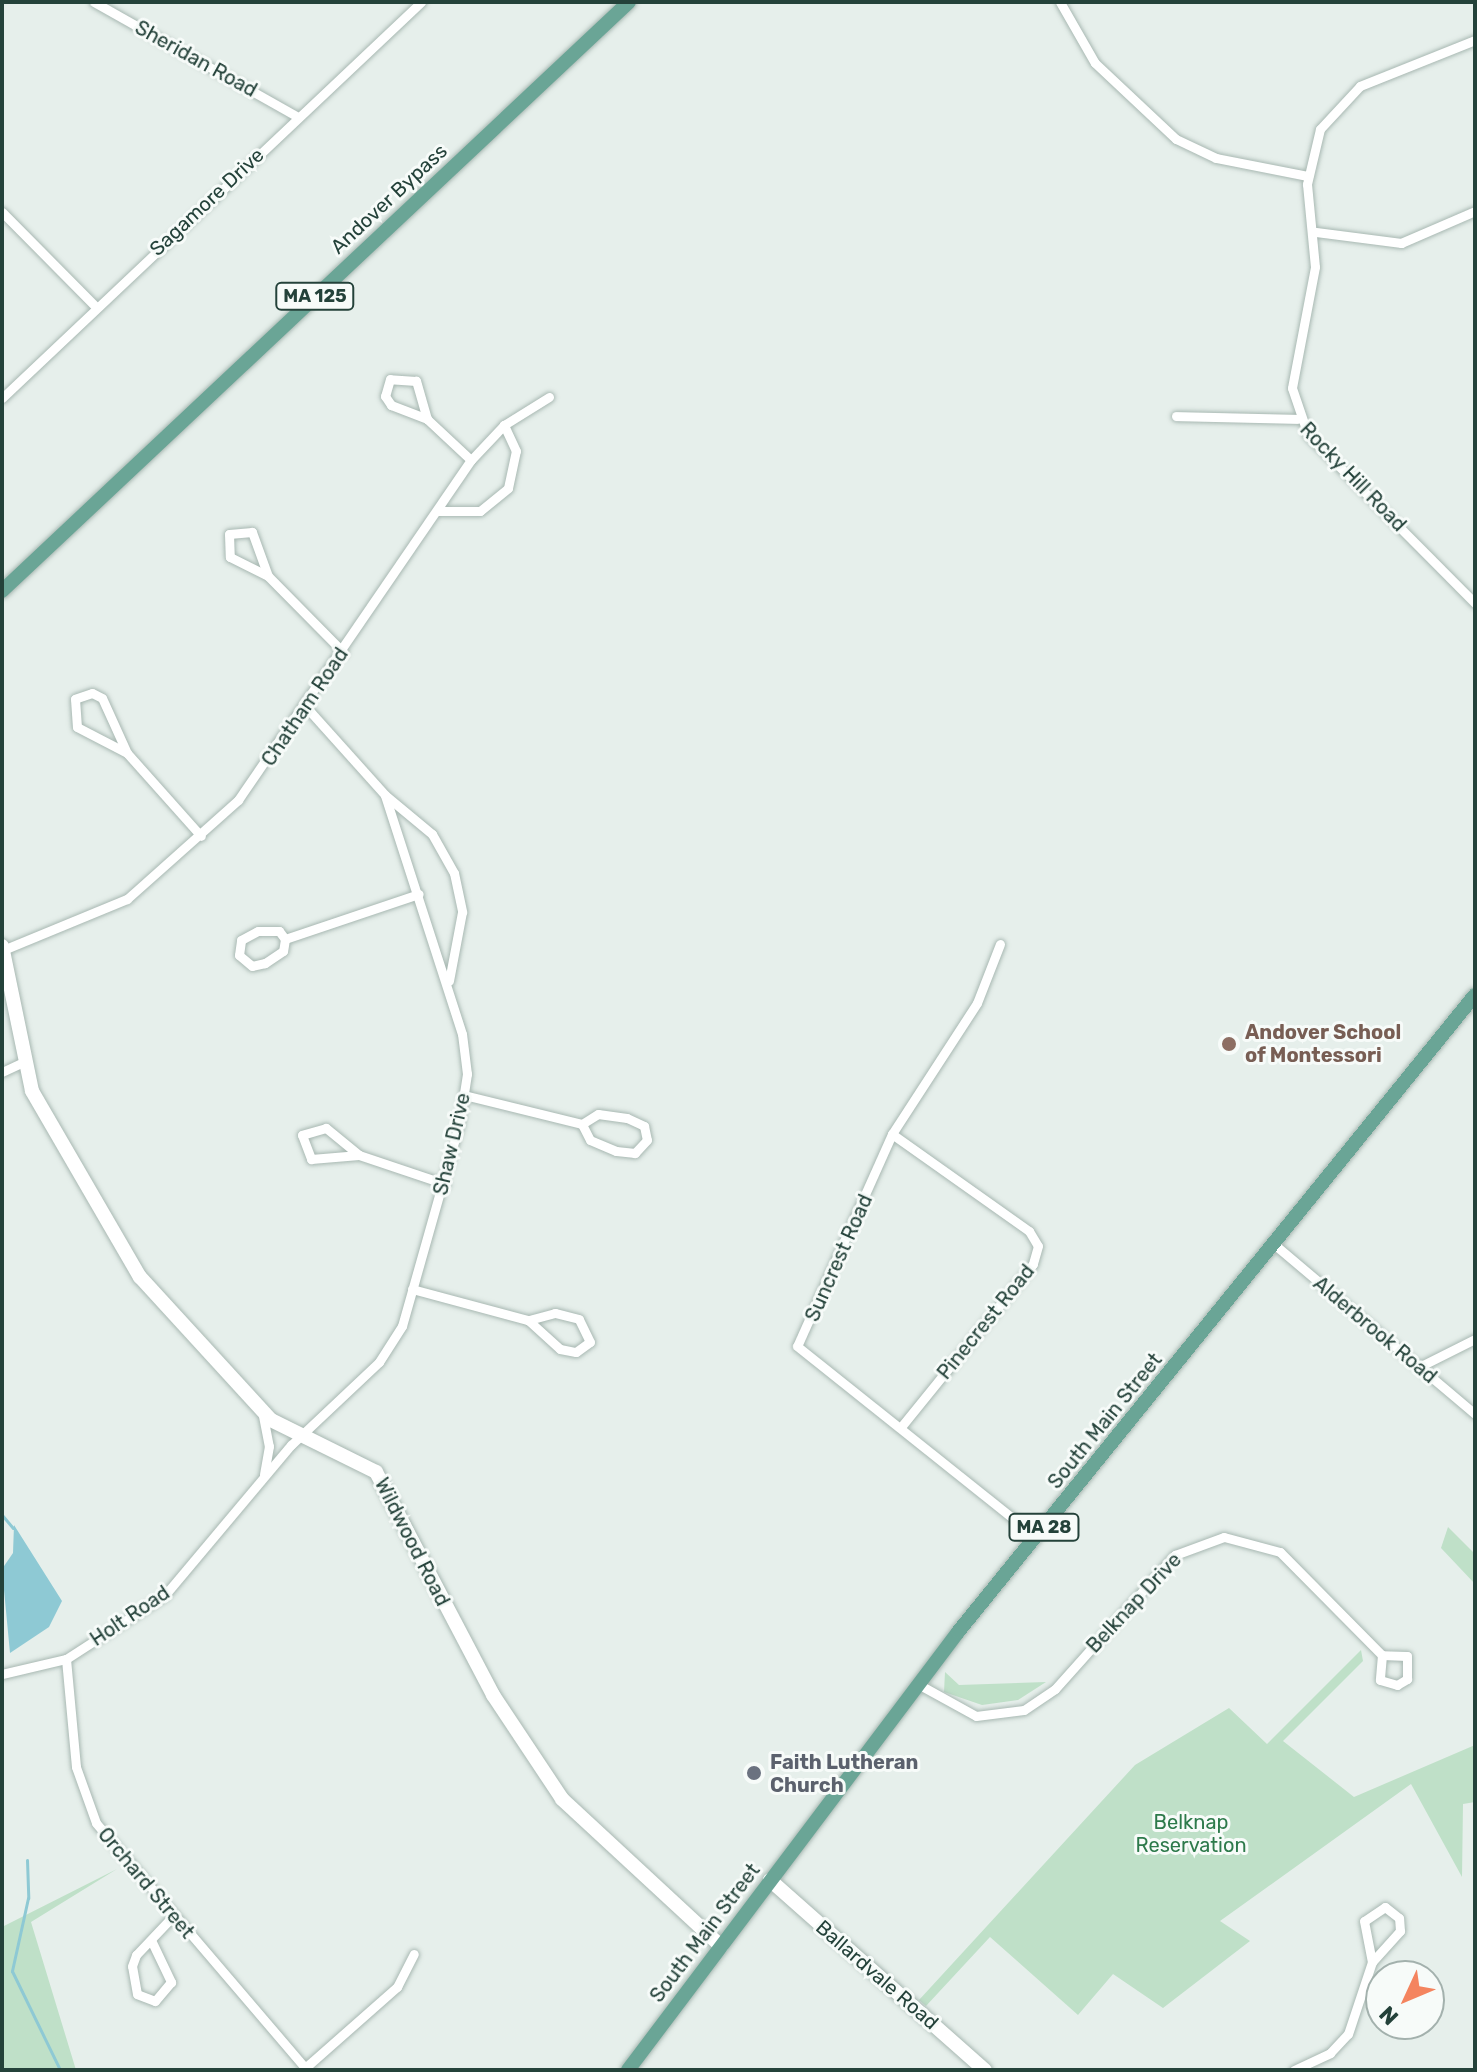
<!DOCTYPE html>
<style>
body{margin:0}
#map{position:relative;width:1477px;height:2072px;overflow:hidden;background:#e6efeb;font-family:Rubik,sans-serif}
div>[style]{position:absolute}
[style*='--x']{left:calc(var(--x)*1px);top:calc(var(--y)*1px);width:calc(var(--w)*1px);rotate:calc(var(--a)*1deg)}
.green>*{inset:0;background:#bfe0c8}
.water>*{inset:0;background:#8ec9d4}
.stream>*{height:3px;margin:-1.5px;padding:0 1.5px;transform-origin:1.5px;border-radius:1.5px;background:#8ec9d4}
.roads{filter:drop-shadow(0 0 2px #a8b8b2) drop-shadow(0 0 2px #a8b8b2)}
.street>*{height:9px;margin:-4.5px;padding:0 4.5px;transform-origin:4.5px;border-radius:4.5px;background:#fff}
.secondary>*{height:14px;margin:-7px;padding:0 7px;transform-origin:7px;border-radius:7px;background:#fff}
.primary>*{height:14px;margin:-7px;padding:0 7px;transform-origin:7px;border-radius:7px;background:#6aa596}
.dots>*{width:22px;height:22px;translate:-50% -50%;box-sizing:border-box;border:4px solid #f7fbf9;border-radius:50%}
span{translate:-50% -50%;white-space:nowrap;text-align:center;line-height:1.15;-webkit-text-stroke:6px #f7fbf9;paint-order:stroke}
.shield-label span{padding:2px 6px;background:#f7fbf9;border:2px solid;border-radius:6px;-webkit-text-stroke-width:0}
.shield-label{font-size:18px;color:#24423a;font-weight:700}
.street-label{font-size:20px;color:#24423a}
.education-label{font-size:20px;color:#785e54;font-weight:700}
.left{translate:0 -50%;text-align:left}
.worship-label{font-size:20px;color:#5b616d;font-weight:700}
.park-label{font-size:20px;color:#2d7a4b}
.frame{position:absolute;inset:0;border:4px solid #24423a;pointer-events:none}
.north{position:absolute;left:1365px;top:1960px;width:80px;height:80px;box-sizing:border-box;background:#f7fbf9;border:2px solid #a3b1ad;border-radius:50%;rotate:226deg;font-size:22px;font-weight:700;line-height:32px;text-align:center;color:#24423a}
.north::after{content:'';display:block;margin:auto;width:28px;height:36px;background:#f4845f;clip-path:polygon(50% 0,100% 100%,50% 72%,0 100%)}
</style>
<div id="map">
<div class="green">
<div style="clip-path:polygon(1448px 1527px,1475px 1554px,1475px 1584px,1441px 1548px)"></div>
<div style="clip-path:polygon(1361px 1650px,1363px 1661px,1283px 1741px,1354px 1797px,1475px 1745px,1475px 1802px,1463px 1804px,1462px 1877px,1411px 1784px,1220px 1921px,1250px 1941px,1163px 2008px,1113px 1974px,1078px 2015px,990px 1937px,926px 2006px,919px 2000px,1135px 1765px,1229px 1708px,1267px 1744px)"></div>
<div style="clip-path:polygon(945px 1672px,959px 1685px,1046px 1682px,1018px 1700px,982px 1705px,944px 1692px)"></div>
<div style="clip-path:polygon(117px 1869px,31px 1922px,76px 2070px,2px 2070px,2px 1927px)"></div>
</div>
<div class="water">
<div style="clip-path:polygon(14px 1525px,62px 1601px,49px 1627px,10px 1653px,2px 1569px,13px 1553px)"></div>
</div>
<div class="stream">
<div style="--x:2;--y:1463;--w:6;--a:90"></div>
<div style="--x:2;--y:1515;--w:17;--a:50"></div>
<div style="--x:27;--y:1860;--w:38;--a:88"></div>
<div style="--x:28;--y:1898;--w:75;--a:102.4"></div>
<div style="--x:12;--y:1971;--w:110;--a:64.1"></div>
</div>
<div class="roads">
<div class="street">
<div style="--x:94;--y:2;--w:234;--a:29.4"></div>
<div style="--x:1060;--y:2;--w:70;--a:60.2"></div>
<div style="--x:1095;--y:63;--w:111;--a:43.2"></div>
<div style="--x:1176;--y:139;--w:44;--a:25.4"></div>
<div style="--x:1216;--y:158;--w:94;--a:11.1"></div>
<div style="--x:1475;--y:40;--w:124;--a:158.2"></div>
<div style="--x:1360;--y:86;--w:59;--a:132.9"></div>
<div style="--x:1320;--y:129;--w:57;--a:103.3"></div>
<div style="--x:1307;--y:184;--w:83;--a:84.5"></div>
<div style="--x:1315;--y:267;--w:123;--a:100.8"></div>
<div style="--x:1292;--y:388;--w:50;--a:71.2"></div>
<div style="--x:1308;--y:435;--w:237;--a:45.2"></div>
<div style="--x:2;--y:212;--w:134;--a:45.3"></div>
<div style="--x:1316;--y:232;--w:86;--a:7.4"></div>
<div style="--x:1401;--y:243;--w:81;--a:-23.4"></div>
<div style="--x:2;--y:398;--w:577;--a:-43.38"></div>
<div style="--x:1176;--y:416;--w:121;--a:1.4"></div>
<div style="--x:427;--y:419;--w:40;--a:-106"></div>
<div style="--x:416;--y:381;--w:26;--a:-176"></div>
<div style="--x:390;--y:379;--w:18;--a:106"></div>
<div style="--x:385;--y:396;--w:11;--a:56"></div>
<div style="--x:391;--y:405;--w:39;--a:21"></div>
<div style="--x:427;--y:419;--w:60;--a:43"></div>
<div style="--x:437;--y:511;--w:43;--a:0"></div>
<div style="--x:480;--y:511;--w:36;--a:-39"></div>
<div style="--x:508;--y:488;--w:38;--a:-78"></div>
<div style="--x:516;--y:451;--w:29;--a:-115"></div>
<div style="--x:268;--y:576;--w:47;--a:-110"></div>
<div style="--x:252;--y:532;--w:23;--a:175"></div>
<div style="--x:229;--y:534;--w:23;--a:88"></div>
<div style="--x:230;--y:557;--w:42;--a:26.6"></div>
<div style="--x:268;--y:576;--w:107;--a:45.4"></div>
<div style="--x:127;--y:753;--w:60;--a:-114.4"></div>
<div style="--x:102;--y:698;--w:11;--a:-153"></div>
<div style="--x:92;--y:693;--w:18;--a:161"></div>
<div style="--x:75;--y:699;--w:28;--a:86"></div>
<div style="--x:77;--y:727;--w:56;--a:27.5"></div>
<div style="--x:127;--y:753;--w:111;--a:48.3"></div>
<div style="--x:385;--y:795;--w:61;--a:39.7"></div>
<div style="--x:432;--y:834;--w:45;--a:60.6"></div>
<div style="--x:454;--y:873;--w:40;--a:78"></div>
<div style="--x:462;--y:912;--w:70;--a:100.7"></div>
<div style="--x:285;--y:939;--w:12;--a:99"></div>
<div style="--x:283;--y:951;--w:22;--a:146"></div>
<div style="--x:265;--y:963;--w:13;--a:167"></div>
<div style="--x:252;--y:966;--w:17;--a:-140"></div>
<div style="--x:239;--y:955;--w:15;--a:-82"></div>
<div style="--x:241;--y:940;--w:19;--a:-28"></div>
<div style="--x:258;--y:931;--w:21;--a:0"></div>
<div style="--x:279;--y:931;--w:10;--a:53"></div>
<div style="--x:285;--y:939;--w:141;--a:-18.6"></div>
<div style="--x:1000;--y:944;--w:63;--a:111.3"></div>
<div style="--x:977;--y:1003;--w:156;--a:123"></div>
<div style="--x:892;--y:1134;--w:232;--a:114.1"></div>
<div style="--x:797;--y:1346;--w:306;--a:38.6"></div>
<div style="--x:3;--y:950;--w:134;--a:-22.4"></div>
<div style="--x:127;--y:899;--w:149;--a:-41.7"></div>
<div style="--x:238;--y:800;--w:412;--a:-55.6"></div>
<div style="--x:471;--y:460;--w:48;--a:-46.7"></div>
<div style="--x:504;--y:425;--w:53;--a:-31.9"></div>
<div style="--x:2;--y:1072;--w:23;--a:-25"></div>
<div style="--x:464;--y:1095;--w:122;--a:13.8"></div>
<div style="--x:582;--y:1124;--w:19;--a:-32"></div>
<div style="--x:598;--y:1114;--w:29;--a:8"></div>
<div style="--x:627;--y:1118;--w:19;--a:25"></div>
<div style="--x:644;--y:1126;--w:14;--a:78"></div>
<div style="--x:647;--y:1140;--w:18;--a:133"></div>
<div style="--x:635;--y:1153;--w:19;--a:-174"></div>
<div style="--x:616;--y:1151;--w:28;--a:-157"></div>
<div style="--x:590;--y:1140;--w:18;--a:-117"></div>
<div style="--x:892;--y:1134;--w:168;--a:35.3"></div>
<div style="--x:1029;--y:1231;--w:17;--a:59"></div>
<div style="--x:1038;--y:1246;--w:19;--a:106"></div>
<div style="--x:1033;--y:1264;--w:210;--a:129"></div>
<div style="--x:359;--y:1155;--w:43;--a:-140.7"></div>
<div style="--x:326;--y:1128;--w:25;--a:164"></div>
<div style="--x:302;--y:1135;--w:26;--a:69"></div>
<div style="--x:311;--y:1159;--w:48;--a:-4.8"></div>
<div style="--x:359;--y:1155;--w:91;--a:18.6"></div>
<div style="--x:1275;--y:1245;--w:262;--a:40.2"></div>
<div style="--x:412;--y:1289;--w:120;--a:15"></div>
<div style="--x:528;--y:1320;--w:43;--a:42.2"></div>
<div style="--x:560;--y:1349;--w:16;--a:11"></div>
<div style="--x:576;--y:1352;--w:17;--a:-36"></div>
<div style="--x:590;--y:1342;--w:25;--a:-116"></div>
<div style="--x:579;--y:1319;--w:25;--a:-166"></div>
<div style="--x:555;--y:1313;--w:28;--a:165"></div>
<div style="--x:1419;--y:1367;--w:63;--a:-26.6"></div>
<div style="--x:263;--y:1416;--w:31;--a:79"></div>
<div style="--x:269;--y:1446;--w:29;--a:100"></div>
<div style="--x:66;--y:1659;--w:108;--a:84.7"></div>
<div style="--x:76;--y:1767;--w:59;--a:70.3"></div>
<div style="--x:96;--y:1823;--w:325;--a:49.5"></div>
<div style="--x:2;--y:1674;--w:66;--a:-13.2"></div>
<div style="--x:66;--y:1659;--w:118;--a:-32.9"></div>
<div style="--x:165;--y:1595;--w:196;--a:-50"></div>
<div style="--x:291;--y:1445;--w:121;--a:-43.3"></div>
<div style="--x:379;--y:1362;--w:43;--a:-57.4"></div>
<div style="--x:402;--y:1326;--w:209;--a:-74.2"></div>
<div style="--x:459;--y:1125;--w:52;--a:-81.1"></div>
<div style="--x:467;--y:1074;--w:40;--a:-97.1"></div>
<div style="--x:462;--y:1034;--w:251;--a:-107.9"></div>
<div style="--x:385;--y:795;--w:118;--a:-131.9"></div>
<div style="--x:918;--y:1684;--w:66;--a:28.9"></div>
<div style="--x:976;--y:1716;--w:48;--a:-7.1"></div>
<div style="--x:1024;--y:1710;--w:37;--a:-34"></div>
<div style="--x:1055;--y:1689;--w:180;--a:-48.2"></div>
<div style="--x:1175;--y:1555;--w:52;--a:-20.2"></div>
<div style="--x:1224;--y:1537;--w:58;--a:15"></div>
<div style="--x:1280;--y:1552;--w:145;--a:45.3"></div>
<div style="--x:1382;--y:1655;--w:25;--a:95"></div>
<div style="--x:1380;--y:1680;--w:18;--a:16"></div>
<div style="--x:1397;--y:1685;--w:12;--a:-31"></div>
<div style="--x:1407;--y:1679;--w:23;--a:-90"></div>
<div style="--x:1407;--y:1656;--w:25;--a:-178"></div>
<div style="--x:151;--y:1940;--w:47;--a:64.5"></div>
<div style="--x:171;--y:1982;--w:25;--a:130"></div>
<div style="--x:155;--y:2001;--w:19;--a:-159"></div>
<div style="--x:137;--y:1994;--w:28;--a:-100"></div>
<div style="--x:132;--y:1966;--w:12;--a:-70"></div>
<div style="--x:136;--y:1955;--w:54;--a:-46.5"></div>
<div style="--x:305;--y:2068;--w:123;--a:-41.4"></div>
<div style="--x:397;--y:1987;--w:37;--a:-63"></div>
<div style="--x:1294;--y:2070;--w:40;--a:-25"></div>
<div style="--x:1330;--y:2053;--w:26;--a:-47"></div>
<div style="--x:1348;--y:2034;--w:76;--a:-71.6"></div>
<div style="--x:1372;--y:1962;--w:42;--a:-47.9"></div>
<div style="--x:1400;--y:1931;--w:13;--a:-94"></div>
<div style="--x:1399;--y:1918;--w:18;--a:-142"></div>
<div style="--x:1385;--y:1907;--w:25;--a:146"></div>
<div style="--x:1364;--y:1921;--w:42;--a:79"></div>
</div>
<div class="secondary">
<div style="--x:2;--y:946;--w:148;--a:78.3"></div>
<div style="--x:32;--y:1091;--w:215;--a:59.9"></div>
<div style="--x:140;--y:1277;--w:194;--a:47.5"></div>
<div style="--x:271;--y:1420;--w:117;--a:26.3"></div>
<div style="--x:376;--y:1472;--w:252;--a:62.3"></div>
<div style="--x:493;--y:1695;--w:125;--a:56.4"></div>
<div style="--x:562;--y:1799;--w:217;--a:42.8"></div>
<div style="--x:770;--y:1880;--w:287;--a:41.5"></div>
</div>
<div class="primary">
<div style="--x:2;--y:591;--w:860;--a:-43.21"></div>
<div style="--x:628;--y:2070;--w:548;--a:-53"></div>
<div style="--x:958;--y:1632;--w:820;--a:-50.94"></div>
</div>
</div>
<div class="dots">
<div style="left:1229px;top:1044px;background:#8d6e63"></div>
<div style="left:754px;top:1773px;background:#6b7280"></div>
</div>
<div class="shield-label">
<span style="left:315px;top:296px">MA 125</span>
<span style="left:1044px;top:1527px">MA 28</span>
</div>
<div class="street-label">
<span style="left:196px;top:59px;rotate:29deg">Sheridan Road</span>
<span style="left:389px;top:199px;rotate:-43deg">Andover Bypass</span>
<span style="left:207px;top:202px;rotate:-43deg">Sagamore Drive</span>
<span style="left:1353px;top:477px;rotate:46deg">Rocky Hill Road</span>
<span style="left:305px;top:707px;rotate:-56deg">Chatham Road</span>
<span style="left:452px;top:1144px;rotate:-77deg">Shaw Drive</span>
<span style="left:839px;top:1258px;rotate:-66deg">Suncrest Road</span>
<span style="left:986px;top:1322px;rotate:-51deg">Pinecrest Road</span>
<span style="left:1375px;top:1330px;rotate:40deg">Alderbrook Road</span>
<span style="left:1105px;top:1421px;rotate:-51deg">South Main Street</span>
<span style="left:412px;top:1542px;rotate:63deg">Wildwood Road</span>
<span style="left:1134px;top:1603px;rotate:-47deg">Belknap Drive</span>
<span style="left:130px;top:1616px;rotate:-34deg">Holt Road</span>
<span style="left:146px;top:1883px;rotate:50deg">Orchard Street</span>
<span style="left:705px;top:1933px;rotate:-53deg">South Main Street</span>
<span style="left:877px;top:1975px;rotate:41deg">Ballardvale Road</span>
</div>
<div class="education-label">
<span class="left" style="left:1245px;top:1044px">Andover School<br>of Montessori</span>
</div>
<div class="worship-label">
<span class="left" style="left:770px;top:1774px">Faith Lutheran<br>Church</span>
</div>
<div class="park-label">
<span style="left:1191px;top:1834px">Belknap<br>Reservation</span>
</div>
<div class="frame"></div>
<div class="north">N</div>
</div>
